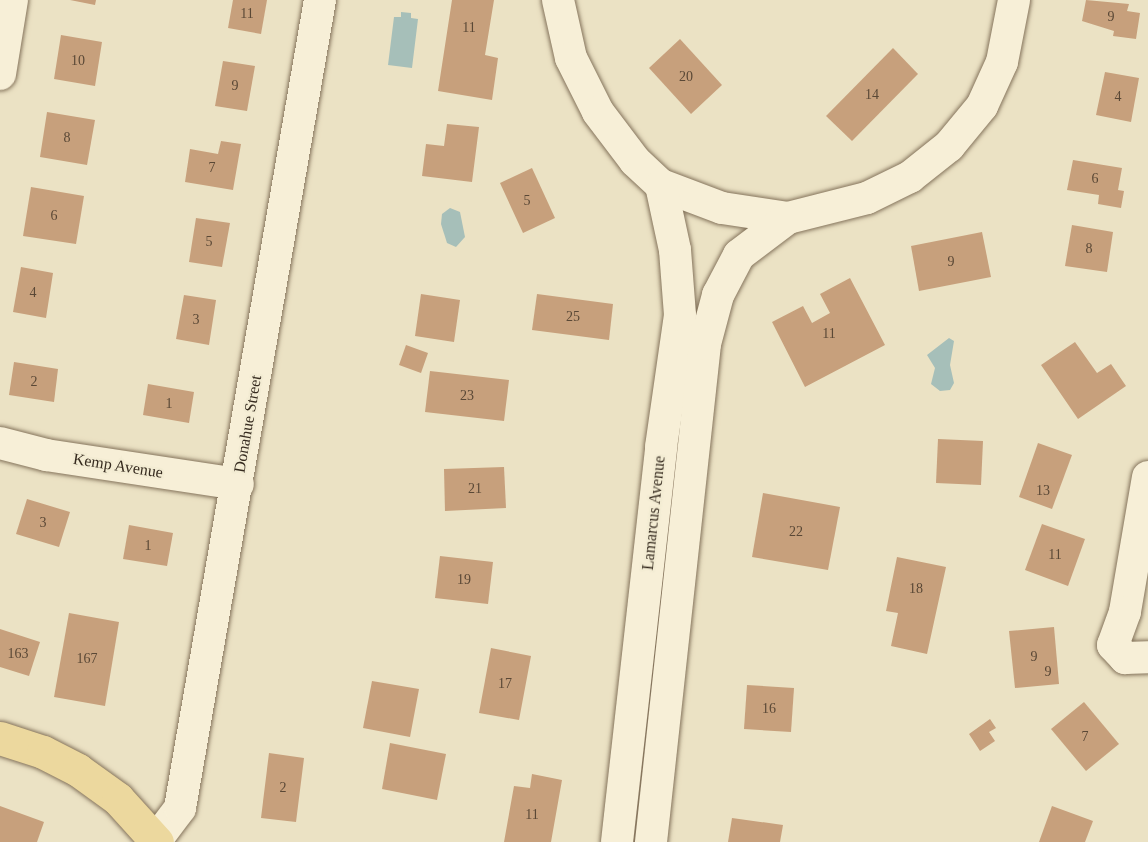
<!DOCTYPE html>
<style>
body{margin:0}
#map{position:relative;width:1148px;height:842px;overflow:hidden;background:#ebe2c4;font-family:"Times New Roman",serif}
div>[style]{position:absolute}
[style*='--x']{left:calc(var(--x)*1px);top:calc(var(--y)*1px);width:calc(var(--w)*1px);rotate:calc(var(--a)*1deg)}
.water>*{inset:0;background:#a6bfb9}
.building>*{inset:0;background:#c7a07c}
.roads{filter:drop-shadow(0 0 2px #85745c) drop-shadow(0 0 2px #85745c)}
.minor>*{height:32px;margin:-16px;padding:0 16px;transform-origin:16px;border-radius:16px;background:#f7efd7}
.major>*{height:33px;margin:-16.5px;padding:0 16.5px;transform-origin:16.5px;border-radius:16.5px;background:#ecd89e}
span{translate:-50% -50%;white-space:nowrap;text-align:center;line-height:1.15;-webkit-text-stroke:4.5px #f3ecd3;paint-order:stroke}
.number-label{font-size:14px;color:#5a4836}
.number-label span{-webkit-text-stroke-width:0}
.street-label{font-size:16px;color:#362b1f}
</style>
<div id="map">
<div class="water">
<div style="clip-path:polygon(401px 12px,411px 13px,411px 18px,418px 19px,412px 68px,388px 65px,394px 17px,401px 17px)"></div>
<div style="clip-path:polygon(450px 208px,460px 212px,465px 237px,456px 247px,447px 243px,441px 224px,442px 214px)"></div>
<div style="clip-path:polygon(949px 338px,954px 341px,950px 365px,954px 383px,950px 390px,940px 391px,931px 384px,935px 368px,927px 355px)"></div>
</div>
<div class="building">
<div style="clip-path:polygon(70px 0,96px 0,95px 5px)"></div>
<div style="clip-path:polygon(233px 0,267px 0,261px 34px,228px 28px)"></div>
<div style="clip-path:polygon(452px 0,494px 0,485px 55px,498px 58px,492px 100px,438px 91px)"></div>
<div style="clip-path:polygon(1086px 0,1129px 4px,1127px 11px,1140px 13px,1136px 39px,1113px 36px,1114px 31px,1082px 21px)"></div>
<div style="clip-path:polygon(61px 35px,102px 42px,95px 86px,54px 79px)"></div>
<div style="clip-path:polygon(680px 39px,722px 85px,691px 114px,649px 68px)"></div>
<div style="clip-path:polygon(893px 48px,918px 74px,852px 141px,826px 116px)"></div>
<div style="clip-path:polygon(223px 61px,255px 66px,247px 111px,215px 106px)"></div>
<div style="clip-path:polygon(1105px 72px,1139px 78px,1131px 122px,1096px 115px)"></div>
<div style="clip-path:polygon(47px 112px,95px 120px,87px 165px,40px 157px)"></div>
<div style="clip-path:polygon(447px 124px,479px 127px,472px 182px,422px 176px,426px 144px,444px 146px)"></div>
<div style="clip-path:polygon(221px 141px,241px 144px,233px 190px,185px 182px,190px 149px,218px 154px)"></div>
<div style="clip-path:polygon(1073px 160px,1122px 168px,1118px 190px,1124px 191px,1121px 208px,1098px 204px,1099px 195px,1067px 190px)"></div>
<div style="clip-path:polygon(532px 168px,555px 218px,523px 233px,500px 183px)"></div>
<div style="clip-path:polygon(31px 187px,84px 196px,76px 244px,23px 236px)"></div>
<div style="clip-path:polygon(196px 218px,230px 223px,222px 267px,189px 262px)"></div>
<div style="clip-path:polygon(1072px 225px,1113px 232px,1107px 272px,1065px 266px)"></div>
<div style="clip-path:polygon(982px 232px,991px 277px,919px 291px,911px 246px)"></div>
<div style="clip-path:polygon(21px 267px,53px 273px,46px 318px,13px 312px)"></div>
<div style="clip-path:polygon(850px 278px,885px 345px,805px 387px,772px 322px,803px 306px,812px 323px,830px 313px,820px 294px)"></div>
<div style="clip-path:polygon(421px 294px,460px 300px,454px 342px,415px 336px)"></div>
<div style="clip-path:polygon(537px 294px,613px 304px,609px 340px,532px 330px)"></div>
<div style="clip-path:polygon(184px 295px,216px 300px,209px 345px,176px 339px)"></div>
<div style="clip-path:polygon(1075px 342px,1097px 373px,1111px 364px,1126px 386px,1078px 419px,1041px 365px)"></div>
<div style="clip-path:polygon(406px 345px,428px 353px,421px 373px,399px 365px)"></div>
<div style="clip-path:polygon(14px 362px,58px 369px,54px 402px,9px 395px)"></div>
<div style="clip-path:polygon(430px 371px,509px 380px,504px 421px,425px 412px)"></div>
<div style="clip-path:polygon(148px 384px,194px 392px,189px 423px,143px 415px)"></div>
<div style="clip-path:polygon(938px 439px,983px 441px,981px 485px,936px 483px)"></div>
<div style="clip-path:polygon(1038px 443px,1072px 455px,1052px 509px,1019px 497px)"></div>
<div style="clip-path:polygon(504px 467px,506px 508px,445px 511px,444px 469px)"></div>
<div style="clip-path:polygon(763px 493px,840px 507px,828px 570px,752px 557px)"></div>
<div style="clip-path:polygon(27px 499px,70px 512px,59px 547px,16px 534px)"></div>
<div style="clip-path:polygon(1042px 524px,1085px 539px,1068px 586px,1025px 570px)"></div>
<div style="clip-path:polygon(129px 525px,173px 533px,167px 566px,123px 559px)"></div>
<div style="clip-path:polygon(440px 556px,493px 562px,488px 604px,435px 598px)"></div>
<div style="clip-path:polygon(897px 557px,946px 567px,927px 654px,891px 646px,898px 613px,886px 611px)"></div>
<div style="clip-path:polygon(69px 613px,119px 622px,105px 706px,54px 697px)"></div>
<div style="clip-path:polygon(1054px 627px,1059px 684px,1015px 688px,1009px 631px)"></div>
<div style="clip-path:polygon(0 629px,40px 642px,29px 676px,0 667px)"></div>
<div style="clip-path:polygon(491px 648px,531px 656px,519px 720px,479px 713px)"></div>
<div style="clip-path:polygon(372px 681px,419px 689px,410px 737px,363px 728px)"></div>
<div style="clip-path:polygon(747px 685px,794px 688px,791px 732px,744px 729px)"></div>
<div style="clip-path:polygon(1084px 702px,1119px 744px,1086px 771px,1051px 729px)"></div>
<div style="clip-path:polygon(990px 719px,996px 728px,989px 732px,995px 741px,980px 751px,969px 734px)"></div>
<div style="clip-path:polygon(390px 743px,446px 754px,437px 800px,382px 789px)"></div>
<div style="clip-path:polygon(269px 753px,304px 758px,296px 822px,261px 818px)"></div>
<div style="clip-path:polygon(532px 774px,562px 780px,551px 842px,504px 842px,514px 786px,530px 788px)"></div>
<div style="clip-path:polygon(0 806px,44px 822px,37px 842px,0 842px)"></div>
<div style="clip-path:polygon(1052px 806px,1093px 821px,1085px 842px,1039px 842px)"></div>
<div style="clip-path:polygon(732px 818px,783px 825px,780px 842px,728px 842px)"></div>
</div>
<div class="roads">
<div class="minor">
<div style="--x:558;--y:0;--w:59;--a:77.4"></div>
<div style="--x:571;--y:58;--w:60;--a:63.4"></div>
<div style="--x:598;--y:112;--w:61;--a:52.9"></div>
<div style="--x:635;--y:161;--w:35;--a:43"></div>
<div style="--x:661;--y:185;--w:65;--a:20.7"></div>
<div style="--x:722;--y:208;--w:67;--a:8.6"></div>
<div style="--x:788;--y:218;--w:81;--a:-14.2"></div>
<div style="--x:867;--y:198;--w:48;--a:-26"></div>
<div style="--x:910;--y:177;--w:50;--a:-38.5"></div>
<div style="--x:949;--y:146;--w:52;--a:-50.5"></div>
<div style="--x:982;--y:106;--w:48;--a:-65.6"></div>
<div style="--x:1002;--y:62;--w:63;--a:-79"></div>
<div style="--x:0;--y:74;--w:75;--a:-80.8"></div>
<div style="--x:0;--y:443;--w:48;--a:14.6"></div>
<div style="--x:46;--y:455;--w:194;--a:8.6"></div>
<div style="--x:1148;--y:477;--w:137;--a:99.7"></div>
<div style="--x:1125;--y:612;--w:35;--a:110"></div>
<div style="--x:1113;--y:645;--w:18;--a:47"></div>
<div style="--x:1125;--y:658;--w:23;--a:-2"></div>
<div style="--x:156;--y:840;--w:40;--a:-53"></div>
<div style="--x:180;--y:808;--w:820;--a:-80.17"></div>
<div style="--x:617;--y:842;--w:397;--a:-83.6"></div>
<div style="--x:661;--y:447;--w:133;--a:-81.8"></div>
<div style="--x:680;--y:315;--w:65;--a:-94.4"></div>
<div style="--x:675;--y:250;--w:66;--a:-102.2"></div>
<div style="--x:651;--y:842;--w:501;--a:-83.81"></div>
<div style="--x:705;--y:344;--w:51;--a:-75.1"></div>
<div style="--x:718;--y:295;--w:45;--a:-62.3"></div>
<div style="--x:739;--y:255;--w:61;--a:-37.1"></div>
</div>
<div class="major">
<div style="--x:0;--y:738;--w:45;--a:18"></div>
<div style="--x:43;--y:752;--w:39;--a:27"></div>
<div style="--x:78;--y:770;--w:49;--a:35.9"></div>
<div style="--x:118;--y:799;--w:58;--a:47.8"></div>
</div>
</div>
<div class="number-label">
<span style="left:247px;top:14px">11</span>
<span style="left:1111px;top:17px">9</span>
<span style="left:469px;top:28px">11</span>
<span style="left:78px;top:61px">10</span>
<span style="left:686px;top:77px">20</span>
<span style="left:235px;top:86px">9</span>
<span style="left:872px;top:95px">14</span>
<span style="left:1118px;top:97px">4</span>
<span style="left:67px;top:138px">8</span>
<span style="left:212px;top:168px">7</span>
<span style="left:1095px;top:179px">6</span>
<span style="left:527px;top:201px">5</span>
<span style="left:54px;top:216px">6</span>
<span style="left:209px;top:242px">5</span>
<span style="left:1089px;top:249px">8</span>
<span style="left:951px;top:262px">9</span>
<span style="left:33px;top:293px">4</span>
<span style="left:573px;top:317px">25</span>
<span style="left:196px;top:320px">3</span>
<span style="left:829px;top:334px">11</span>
<span style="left:34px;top:382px">2</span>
<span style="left:467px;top:396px">23</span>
<span style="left:169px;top:404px">1</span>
<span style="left:475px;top:489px">21</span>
<span style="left:1043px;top:491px">13</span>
<span style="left:43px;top:523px">3</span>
<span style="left:796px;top:532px">22</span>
<span style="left:148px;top:546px">1</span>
<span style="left:1055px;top:555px">11</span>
<span style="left:464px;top:580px">19</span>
<span style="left:916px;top:589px">18</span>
<span style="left:18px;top:654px">163</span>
<span style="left:1034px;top:657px">9</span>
<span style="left:87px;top:659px">167</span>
<span style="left:1048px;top:672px">9</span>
<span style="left:505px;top:684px">17</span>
<span style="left:769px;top:709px">16</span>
<span style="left:1085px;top:737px">7</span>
<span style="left:283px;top:788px">2</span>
<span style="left:532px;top:815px">11</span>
</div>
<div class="street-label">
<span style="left:248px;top:424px;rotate:-80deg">Donahue Street</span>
<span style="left:118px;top:466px;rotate:9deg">Kemp Avenue</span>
<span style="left:654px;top:513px;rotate:-84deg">Lamarcus Avenue</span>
</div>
</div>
